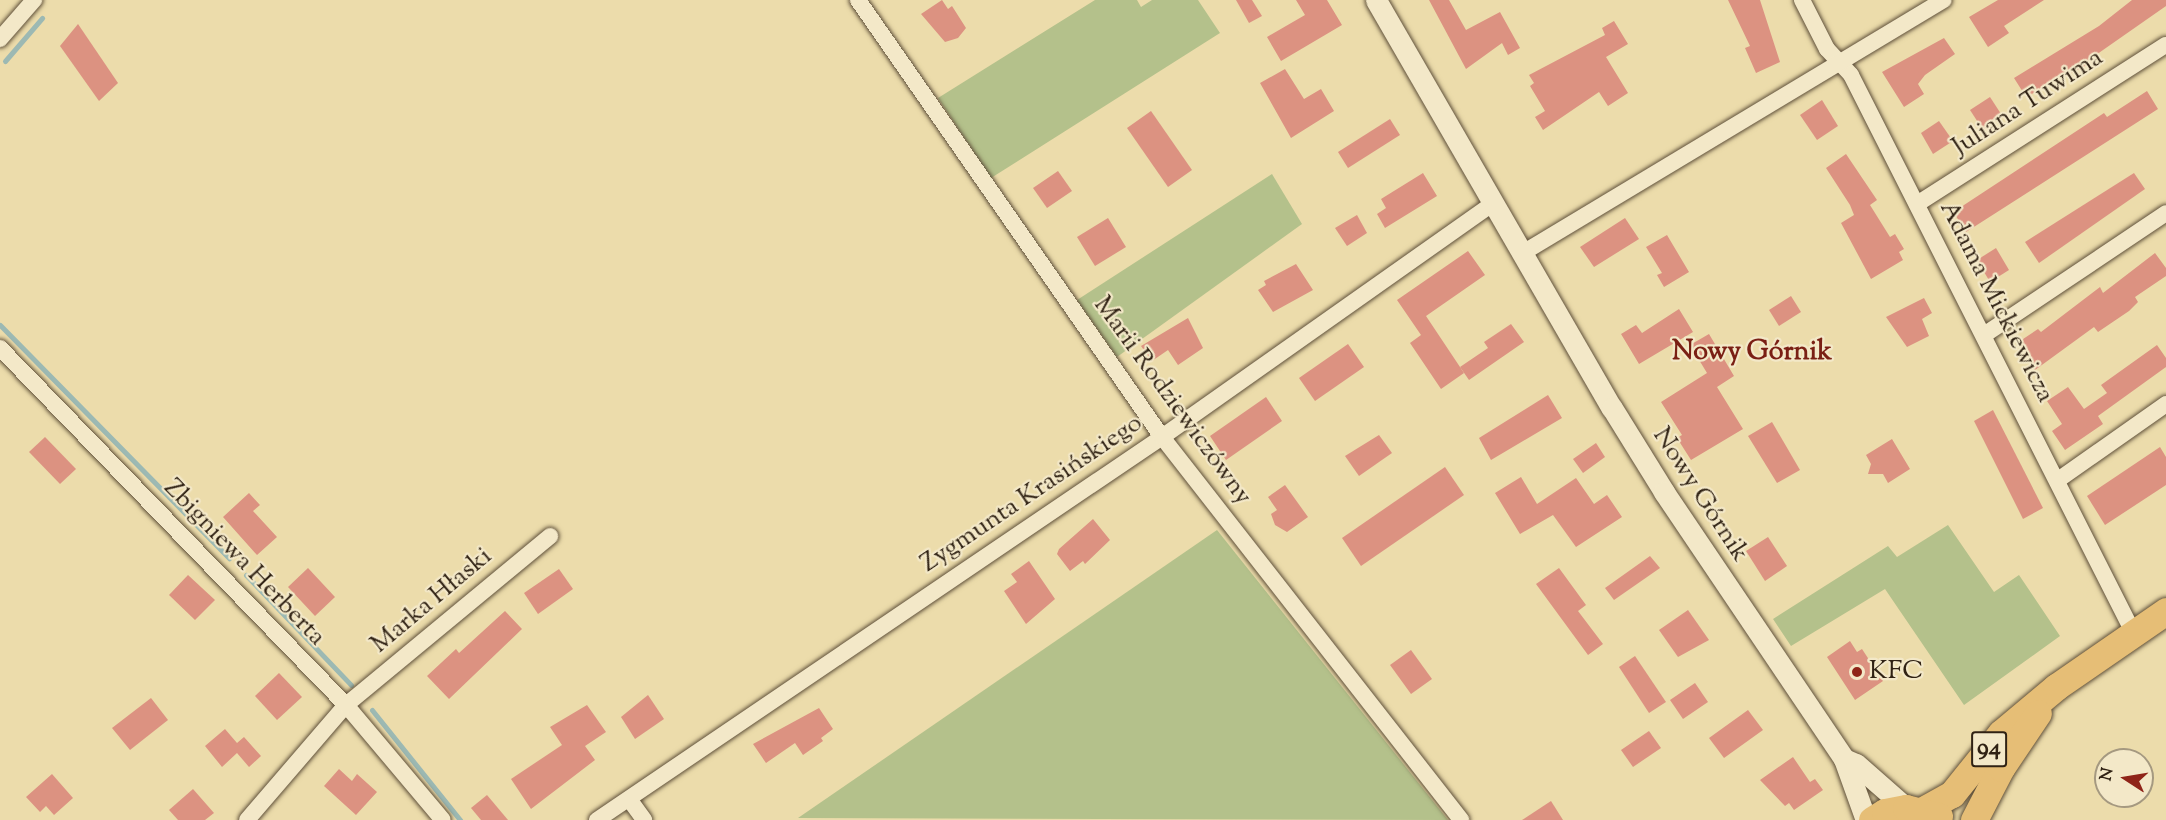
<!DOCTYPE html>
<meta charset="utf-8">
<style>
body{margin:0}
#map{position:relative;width:2166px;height:820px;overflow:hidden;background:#ecdcab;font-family:"Sorts Mill Goudy",serif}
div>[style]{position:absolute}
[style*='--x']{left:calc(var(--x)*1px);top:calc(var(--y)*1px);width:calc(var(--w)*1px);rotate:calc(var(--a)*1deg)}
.green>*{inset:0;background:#b4c18b}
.stream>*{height:5px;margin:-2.5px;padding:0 2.5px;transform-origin:2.5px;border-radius:2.5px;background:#9cb9b3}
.building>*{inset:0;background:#dc9281}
.roads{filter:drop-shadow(0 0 2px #5f503a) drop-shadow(0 0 2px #5f503a)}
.minor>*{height:16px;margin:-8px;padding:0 8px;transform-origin:8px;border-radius:8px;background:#f3e8c8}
.tertiary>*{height:21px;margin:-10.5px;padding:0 10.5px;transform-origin:10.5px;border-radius:10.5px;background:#f3e8c8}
.primary>*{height:27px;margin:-13.5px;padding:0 13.5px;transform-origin:13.5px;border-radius:13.5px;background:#e6be76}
.dots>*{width:16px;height:16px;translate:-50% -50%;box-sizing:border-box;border:3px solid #f3e8c8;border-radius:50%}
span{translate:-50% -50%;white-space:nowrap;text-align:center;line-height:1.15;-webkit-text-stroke:4.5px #f3e8c8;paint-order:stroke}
.shield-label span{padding:2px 4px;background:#f3e8c8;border:2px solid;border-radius:4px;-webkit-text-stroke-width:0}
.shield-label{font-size:24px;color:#302214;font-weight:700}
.street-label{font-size:26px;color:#302214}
.poi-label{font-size:26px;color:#302214}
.left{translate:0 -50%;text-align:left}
.neighbourhood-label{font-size:27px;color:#7a1f14;font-weight:700}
.north{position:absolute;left:2094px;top:748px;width:60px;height:60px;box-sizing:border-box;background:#f3e8c8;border:2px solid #a59980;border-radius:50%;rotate:282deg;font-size:16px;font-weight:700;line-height:24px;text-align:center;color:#302214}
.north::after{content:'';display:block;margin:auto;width:21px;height:27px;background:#8f2418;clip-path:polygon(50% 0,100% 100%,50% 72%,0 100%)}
</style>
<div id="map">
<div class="green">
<div style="clip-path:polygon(1095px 0,1137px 0,1141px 7px,1152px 0,1198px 0,1220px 33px,991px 178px,938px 98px)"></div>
<div style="clip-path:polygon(1272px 174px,1302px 224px,1117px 357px,1077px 300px)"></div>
<div style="clip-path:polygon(1948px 525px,1994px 592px,2019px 575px,2060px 636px,1964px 705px,1885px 589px,1791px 646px,1773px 619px,1888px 546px,1897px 557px)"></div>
<div style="clip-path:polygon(1217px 530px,1448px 820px,798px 818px)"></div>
</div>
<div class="stream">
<div style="--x:5;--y:61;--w:57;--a:-49.3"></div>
<div style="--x:0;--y:325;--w:327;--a:45.5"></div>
<div style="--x:246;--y:575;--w:152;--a:46.3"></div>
<div style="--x:372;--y:710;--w:141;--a:51.3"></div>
</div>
<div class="building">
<div style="clip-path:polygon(942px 0,948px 9px,952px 6px,966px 28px,958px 38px,945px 42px,921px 14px)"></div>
<div style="clip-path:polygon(1236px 0,1252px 0,1262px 16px,1249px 23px)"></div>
<div style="clip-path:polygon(1296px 0,1327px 0,1342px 25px,1281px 61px,1267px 37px,1305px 15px)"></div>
<div style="clip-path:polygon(1429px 0,1449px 0,1466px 30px,1500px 12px,1520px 48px,1508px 55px,1502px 43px,1466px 69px)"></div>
<div style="clip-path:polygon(1728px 0,1760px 0,1780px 62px,1756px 73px,1745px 48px,1750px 46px)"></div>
<div style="clip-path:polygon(1998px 0,2044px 0,2004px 26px,2009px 33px,1988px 47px,1969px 17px)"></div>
<div style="clip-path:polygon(2132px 0,2166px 0,2166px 6px,2093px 57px,2095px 61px,2026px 97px,2014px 78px,2099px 26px)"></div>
<div style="clip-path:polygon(1614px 21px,1628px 44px,1606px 57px,1628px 93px,1608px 106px,1599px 92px,1543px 130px,1535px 117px,1545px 111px,1530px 86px,1534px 83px,1529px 75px,1605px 35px,1602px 28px)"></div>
<div style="clip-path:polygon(78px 24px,118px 83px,99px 101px,60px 46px)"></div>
<div style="clip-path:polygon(1944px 38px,1955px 54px,1925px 75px,1918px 84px,1924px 94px,1904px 107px,1882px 72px)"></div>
<div style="clip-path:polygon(1285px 69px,1304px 99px,1321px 89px,1334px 111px,1291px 138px,1260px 83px)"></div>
<div style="clip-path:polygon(2147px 91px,2158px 109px,1966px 232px,1954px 213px,1964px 205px,2104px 113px,2107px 117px)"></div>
<div style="clip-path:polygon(1990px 97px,2003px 117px,1983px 130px,1970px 110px)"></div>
<div style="clip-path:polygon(1822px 100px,1838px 126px,1817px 140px,1800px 115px)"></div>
<div style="clip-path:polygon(1151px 111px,1192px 170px,1168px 187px,1127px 128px)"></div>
<div style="clip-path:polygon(1390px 119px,1400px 135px,1348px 168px,1338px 152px)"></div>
<div style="clip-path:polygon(1939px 121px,1953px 141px,1933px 154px,1921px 133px)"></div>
<div style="clip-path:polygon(1846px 154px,1877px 200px,1870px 205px,1890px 237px,1895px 234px,1904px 249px,1899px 252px,1903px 260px,1871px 279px,1841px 223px,1854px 215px,1850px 205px,1826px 168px)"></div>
<div style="clip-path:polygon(1058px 171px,1072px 191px,1047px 208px,1033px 188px)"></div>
<div style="clip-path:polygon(1423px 173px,1437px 196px,1385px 228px,1377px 214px,1386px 208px,1381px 199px)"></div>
<div style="clip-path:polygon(2134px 173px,2145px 189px,2039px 263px,2025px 242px)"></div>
<div style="clip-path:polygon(1357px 215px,1367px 233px,1347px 246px,1335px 228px)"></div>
<div style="clip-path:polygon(1108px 218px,1126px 247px,1095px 266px,1077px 237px)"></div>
<div style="clip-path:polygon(1625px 218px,1639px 239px,1594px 267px,1580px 247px)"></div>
<div style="clip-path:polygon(1667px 235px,1689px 272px,1664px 287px,1657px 275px,1662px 273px,1646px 247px)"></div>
<div style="clip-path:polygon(1996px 248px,2009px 270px,1990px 282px,1977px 260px)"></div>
<div style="clip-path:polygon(1468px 251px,1485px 275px,1426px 316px,1464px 373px,1441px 389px,1410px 343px,1421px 335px,1397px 300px)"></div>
<div style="clip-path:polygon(2155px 253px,2166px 268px,2166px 276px,2135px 297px,2138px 302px,2129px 311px,2098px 332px,2094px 327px,2035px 370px,2017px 343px,2038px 329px,2041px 332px,2100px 287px,2103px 293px)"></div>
<div style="clip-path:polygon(1296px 264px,1313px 290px,1273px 312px,1258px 290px,1266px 285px,1264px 281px)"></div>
<div style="clip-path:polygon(1791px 296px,1801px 312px,1779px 326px,1769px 310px)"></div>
<div style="clip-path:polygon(1924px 298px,1932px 313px,1922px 319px,1929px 336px,1907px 347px,1886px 317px)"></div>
<div style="clip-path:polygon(1679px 309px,1693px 332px,1639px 364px,1621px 334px,1636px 325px,1642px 333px)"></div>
<div style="clip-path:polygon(1188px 318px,1203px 348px,1178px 365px,1168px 350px,1152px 361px,1141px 346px)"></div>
<div style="clip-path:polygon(1511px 324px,1524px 342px,1469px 380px,1460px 367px,1488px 348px,1484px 342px)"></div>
<div style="clip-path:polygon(1709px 334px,1734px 376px,1717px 387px,1743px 429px,1691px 460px,1677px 438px,1682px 435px,1661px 402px,1707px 373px,1690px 345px)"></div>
<div style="clip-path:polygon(1348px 344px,1364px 367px,1315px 401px,1299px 378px)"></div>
<div style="clip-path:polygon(2157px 345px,2166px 358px,2166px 367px,2098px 416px,2103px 424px,2065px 450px,2052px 431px,2062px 424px,2047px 401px,2068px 387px,2084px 409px,2107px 393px,2101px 385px)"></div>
<div style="clip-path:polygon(1548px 395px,1562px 418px,1491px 460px,1479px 438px)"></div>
<div style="clip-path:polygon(1266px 397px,1282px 421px,1226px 460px,1210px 436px)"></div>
<div style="clip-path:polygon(1993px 410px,2043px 508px,2023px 519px,1974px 421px)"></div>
<div style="clip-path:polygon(1772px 422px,1800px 470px,1777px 483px,1748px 436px)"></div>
<div style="clip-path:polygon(1379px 435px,1392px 453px,1359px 476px,1345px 456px)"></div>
<div style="clip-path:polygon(45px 437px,76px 469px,60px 484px,29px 452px)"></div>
<div style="clip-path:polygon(1892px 439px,1910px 469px,1888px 483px,1883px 474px,1868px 474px,1871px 464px,1866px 455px)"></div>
<div style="clip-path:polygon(1596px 443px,1605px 457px,1583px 473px,1573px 459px)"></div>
<div style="clip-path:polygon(2160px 447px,2166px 457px,2166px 485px,2105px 525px,2087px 496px)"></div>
<div style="clip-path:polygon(1445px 467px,1464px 495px,1361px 566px,1342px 538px)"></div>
<div style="clip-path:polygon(1521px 477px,1537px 504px,1576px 478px,1594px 504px,1607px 495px,1622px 517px,1576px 547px,1553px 515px,1520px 534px,1495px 493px)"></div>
<div style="clip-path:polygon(1285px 485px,1308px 517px,1287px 532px,1275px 525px,1271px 514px,1277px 510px,1268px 497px)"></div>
<div style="clip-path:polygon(249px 493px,260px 505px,253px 511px,277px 537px,257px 555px,223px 517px)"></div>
<div style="clip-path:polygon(1093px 519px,1110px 540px,1085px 564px,1083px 561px,1070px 571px,1057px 554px,1059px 549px)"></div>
<div style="clip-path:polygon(1768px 537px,1787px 566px,1765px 581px,1746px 551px)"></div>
<div style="clip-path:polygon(1650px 556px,1660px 568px,1614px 600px,1605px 588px)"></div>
<div style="clip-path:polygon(1029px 561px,1055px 599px,1026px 624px,1004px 591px,1017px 582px,1011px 574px)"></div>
<div style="clip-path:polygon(308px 568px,335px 597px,315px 616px,288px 587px)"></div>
<div style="clip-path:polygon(1559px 568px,1586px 605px,1578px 611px,1603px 644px,1588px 655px,1536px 584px)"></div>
<div style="clip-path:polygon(559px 569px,573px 589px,538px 614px,524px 593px)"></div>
<div style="clip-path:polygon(188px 575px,215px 600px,195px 620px,169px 595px)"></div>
<div style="clip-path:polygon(1688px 610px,1709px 640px,1678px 657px,1659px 630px)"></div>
<div style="clip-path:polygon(505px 611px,522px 629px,449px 699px,427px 676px,456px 649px,459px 653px)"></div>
<div style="clip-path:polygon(1850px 641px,1857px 652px,1862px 649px,1883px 681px,1855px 700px,1827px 657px)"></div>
<div style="clip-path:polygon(1411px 650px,1432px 679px,1411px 694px,1390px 665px)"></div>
<div style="clip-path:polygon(1635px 656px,1666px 702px,1649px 713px,1619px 667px)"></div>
<div style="clip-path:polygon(279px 673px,302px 697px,277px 720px,255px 696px)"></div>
<div style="clip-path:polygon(1695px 683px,1708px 702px,1683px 719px,1670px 700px)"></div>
<div style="clip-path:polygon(648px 695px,664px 719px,635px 739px,621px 717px)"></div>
<div style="clip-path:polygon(151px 698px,168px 720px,130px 750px,112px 728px)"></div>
<div style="clip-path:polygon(587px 705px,606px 732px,585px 746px,595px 760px,531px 809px,511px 779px,562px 745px,550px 727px)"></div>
<div style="clip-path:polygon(819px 708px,833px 729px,821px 738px,823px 741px,803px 755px,795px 743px,766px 763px,753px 744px)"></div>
<div style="clip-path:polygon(1748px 710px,1763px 730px,1724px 758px,1709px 738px)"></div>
<div style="clip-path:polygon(225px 729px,237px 743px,244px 737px,261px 756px,249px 767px,237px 753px,222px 767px,205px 746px)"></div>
<div style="clip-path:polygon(1649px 731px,1661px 748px,1633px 767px,1621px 750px)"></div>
<div style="clip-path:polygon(1793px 757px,1810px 782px,1815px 779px,1823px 790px,1794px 810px,1789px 803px,1785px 806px,1760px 780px)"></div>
<div style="clip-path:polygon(339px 769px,352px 781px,357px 774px,377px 792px,356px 815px,324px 786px)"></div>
<div style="clip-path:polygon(52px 774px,73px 798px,54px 815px,46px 806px,40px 812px,26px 797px)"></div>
<div style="clip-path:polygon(193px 789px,214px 813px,205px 820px,178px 820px,169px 810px)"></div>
<div style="clip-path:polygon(487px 795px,508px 820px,481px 820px,471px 808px)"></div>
<div style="clip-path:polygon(1551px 801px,1563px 820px,1522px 820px)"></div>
</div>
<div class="roads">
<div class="minor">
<div style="--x:858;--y:0;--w:532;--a:55.18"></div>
<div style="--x:1162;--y:437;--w:486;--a:52"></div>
<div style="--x:1802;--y:0;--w:55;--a:63"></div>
<div style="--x:1827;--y:49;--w:35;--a:47"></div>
<div style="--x:1851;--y:75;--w:627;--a:63.15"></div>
<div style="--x:0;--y:39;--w:52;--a:-48.9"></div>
<div style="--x:1917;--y:204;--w:295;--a:-32.6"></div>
<div style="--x:1521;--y:254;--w:493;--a:-31"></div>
<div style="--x:1984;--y:335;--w:219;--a:-33.8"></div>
<div style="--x:0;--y:348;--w:497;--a:45.9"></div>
<div style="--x:346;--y:705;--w:150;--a:49.9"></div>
<div style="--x:2058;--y:480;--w:132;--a:-35.1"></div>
<div style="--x:629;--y:799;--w:26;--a:54"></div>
<div style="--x:247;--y:820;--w:152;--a:-49.3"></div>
<div style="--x:346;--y:705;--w:265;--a:-39.6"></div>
<div style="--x:597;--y:820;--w:683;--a:-34.13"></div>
<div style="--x:1162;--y:437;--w:403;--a:-35.2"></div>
</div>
<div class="tertiary">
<div style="--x:1376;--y:0;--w:471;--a:60"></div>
<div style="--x:1612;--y:408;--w:99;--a:58.2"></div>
<div style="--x:1664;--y:492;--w:322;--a:56"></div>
<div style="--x:1844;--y:759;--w:65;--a:70.2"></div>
<div style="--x:1844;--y:759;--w:13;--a:23"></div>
<div style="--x:1856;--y:764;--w:67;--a:41.3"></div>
</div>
<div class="primary">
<div style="--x:1923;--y:810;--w:33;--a:-29"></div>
<div style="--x:1952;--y:794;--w:78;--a:-51.2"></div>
<div style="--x:2001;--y:733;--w:72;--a:-39.9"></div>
<div style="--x:2056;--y:687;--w:134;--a:-34.6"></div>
<div style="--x:1872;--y:820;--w:15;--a:-32"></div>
<div style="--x:1885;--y:812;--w:21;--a:-11"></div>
<div style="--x:1906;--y:808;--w:34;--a:14"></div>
<div style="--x:1974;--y:820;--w:59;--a:-62.6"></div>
<div style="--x:2001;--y:768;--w:66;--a:-56.1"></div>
</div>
</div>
<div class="dots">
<div style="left:1857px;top:672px;background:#8f2418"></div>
</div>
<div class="shield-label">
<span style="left:1989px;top:749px">94</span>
</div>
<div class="street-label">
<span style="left:2028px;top:103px;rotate:-33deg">Juliana Tuwima</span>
<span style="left:1996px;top:302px;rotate:63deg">Adama Mickiewicza</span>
<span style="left:1172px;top:401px;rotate:54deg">Marii Rodziewiczówny</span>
<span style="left:1032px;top:494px;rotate:-34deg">Zygmunta Krasińskiego</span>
<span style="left:1700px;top:495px;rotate:57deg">Nowy Górnik</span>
<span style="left:244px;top:563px;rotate:46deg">Zbigniewa Herberta</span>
<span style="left:432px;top:601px;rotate:-40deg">Marka Hłaski</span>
</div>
<div class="poi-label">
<span class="left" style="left:1869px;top:672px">KFC</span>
</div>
<div class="neighbourhood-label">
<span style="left:1752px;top:353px">Nowy Górnik</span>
</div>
<div class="north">N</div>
</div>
